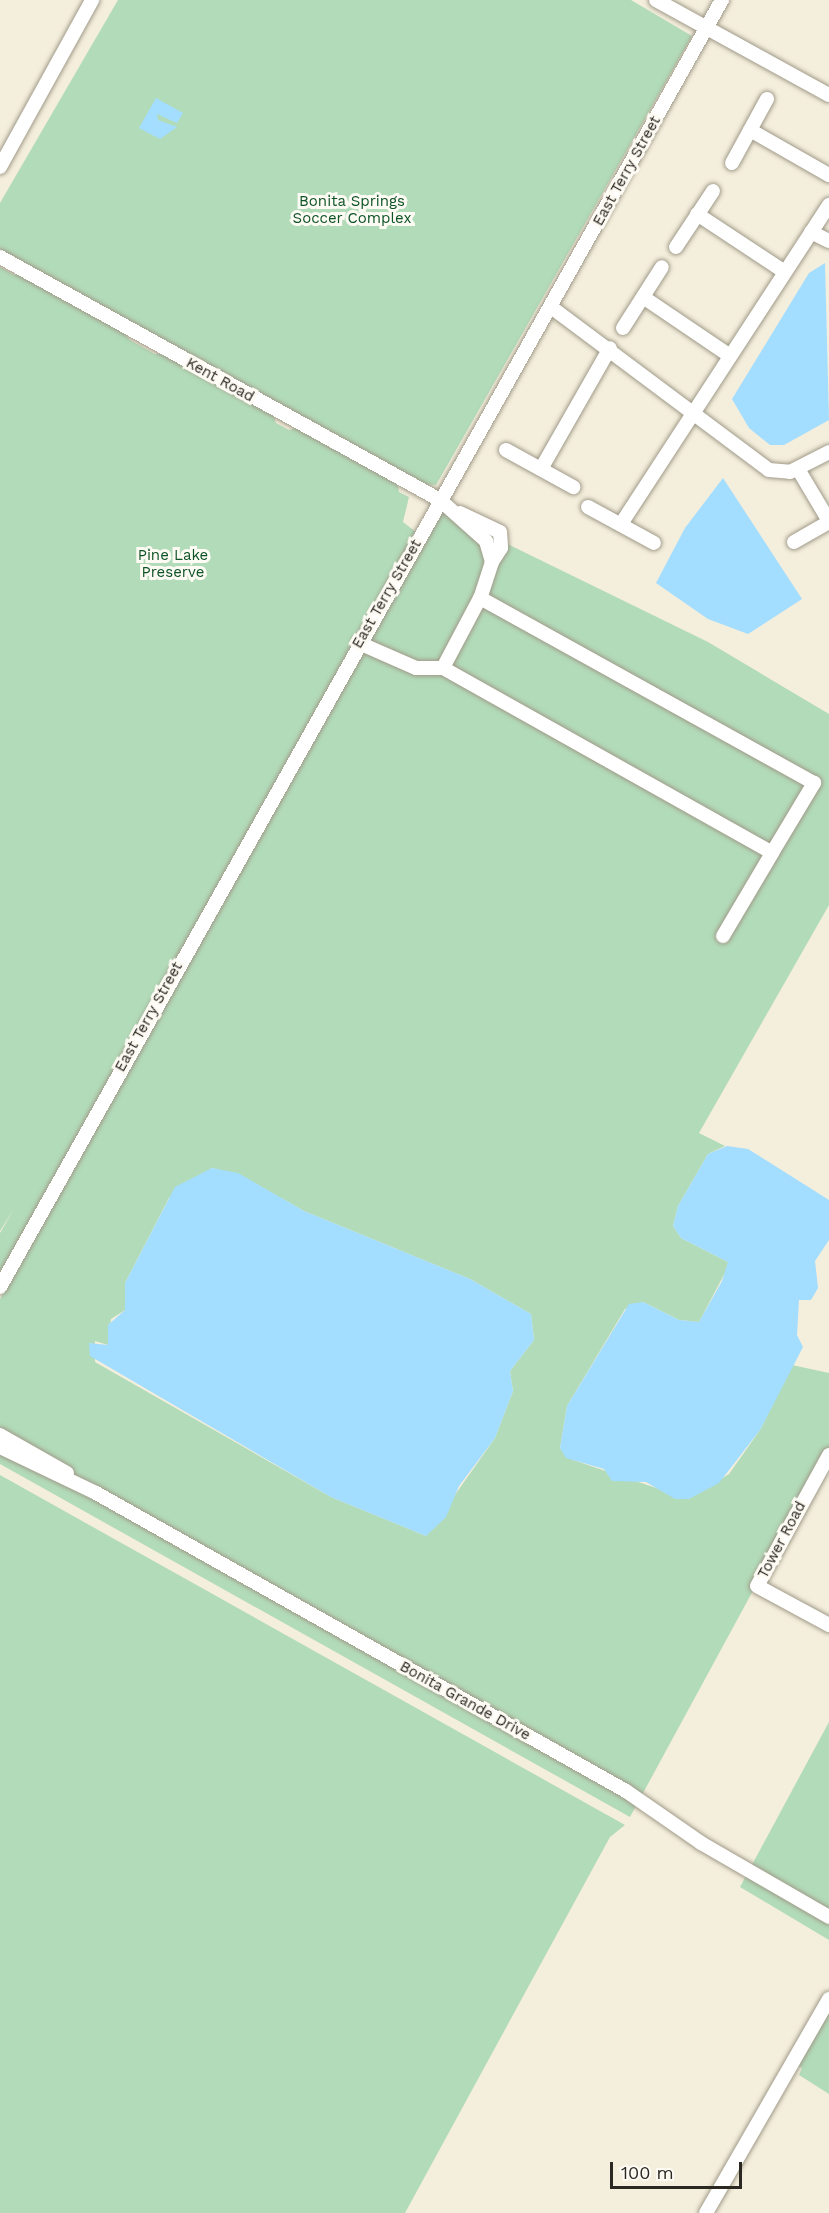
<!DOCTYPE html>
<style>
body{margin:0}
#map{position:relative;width:829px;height:2213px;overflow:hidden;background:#f4eedc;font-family:"Work Sans",sans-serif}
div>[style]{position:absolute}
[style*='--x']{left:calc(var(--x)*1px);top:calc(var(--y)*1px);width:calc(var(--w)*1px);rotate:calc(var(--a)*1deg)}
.green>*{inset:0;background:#b2dbb9}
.water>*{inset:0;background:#a3ddff}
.roads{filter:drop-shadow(0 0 2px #a09a89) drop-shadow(0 0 2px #a09a89)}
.minor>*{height:14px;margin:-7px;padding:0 7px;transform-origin:7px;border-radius:7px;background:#fff}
span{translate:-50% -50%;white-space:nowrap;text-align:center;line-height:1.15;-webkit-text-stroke:6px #fefbf4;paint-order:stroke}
.street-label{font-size:15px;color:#2a2821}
.park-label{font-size:15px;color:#0c5326}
.scale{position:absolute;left:610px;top:2162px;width:132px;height:27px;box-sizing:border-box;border:3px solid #2a2821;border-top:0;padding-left:8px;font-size:18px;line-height:21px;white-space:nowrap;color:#2a2821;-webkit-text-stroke:4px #fefbf4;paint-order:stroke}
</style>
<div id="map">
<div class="green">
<div style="clip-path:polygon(118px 0,631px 0,692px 36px,436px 485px,422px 484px,0 252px,0 203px)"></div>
<div style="clip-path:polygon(0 267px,14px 275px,30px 273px,109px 317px,130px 340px,155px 354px,167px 353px,272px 409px,276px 423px,289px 430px,299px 427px,397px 481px,399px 492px,409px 497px,403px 522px,416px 532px,0 1278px,0 1233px,14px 1209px,0 1231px)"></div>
<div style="clip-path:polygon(evenodd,440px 511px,708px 642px,829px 714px,829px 905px,699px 1133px,725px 1146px,708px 1154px,678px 1206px,673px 1226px,681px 1238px,728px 1262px,727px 1269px,699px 1322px,679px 1320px,643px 1302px,625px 1309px,567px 1406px,560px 1448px,573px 1460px,689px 1499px,729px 1474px,760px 1430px,792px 1365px,829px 1373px,829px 1451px,630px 1817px,0 1464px,0 1299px,440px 511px,212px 1168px,244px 1177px,304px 1211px,470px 1279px,531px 1314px,534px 1340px,510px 1371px,513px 1391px,495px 1438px,426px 1536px,331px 1497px,95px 1362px,95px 1341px,108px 1345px,111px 1319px,125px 1310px,125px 1283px,169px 1198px,212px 1168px)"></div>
<div style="clip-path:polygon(0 1475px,625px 1825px,610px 1837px,405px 2213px,0 2213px)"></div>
<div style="clip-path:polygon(829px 1722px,829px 1940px,740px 1887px)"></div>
<div style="clip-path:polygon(829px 1999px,829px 2094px,799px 2075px,802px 2068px,793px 2064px)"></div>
</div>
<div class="water">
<div style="clip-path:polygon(156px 98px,183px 113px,177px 123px,157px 114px,158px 120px,177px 127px,160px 139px,139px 128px)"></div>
<div style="clip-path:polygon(825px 263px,829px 420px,784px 445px,770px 445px,749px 428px,732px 399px,809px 273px)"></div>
<div style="clip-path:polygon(723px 478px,802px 599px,748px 634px,708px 619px,656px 583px,685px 528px)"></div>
<div style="clip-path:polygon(727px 1146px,748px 1149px,829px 1200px,829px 1240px,815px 1261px,818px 1288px,811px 1300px,799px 1300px,797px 1335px,803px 1347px,760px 1430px,719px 1483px,689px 1499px,675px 1499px,646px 1482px,612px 1481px,604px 1469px,566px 1458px,560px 1448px,567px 1406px,629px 1304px,643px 1302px,679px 1320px,699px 1322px,722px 1281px,728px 1262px,681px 1238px,673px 1226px,678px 1206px,708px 1154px)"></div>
<div style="clip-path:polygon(212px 1168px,238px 1173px,304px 1211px,470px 1279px,531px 1314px,534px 1340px,510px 1371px,513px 1391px,495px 1438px,459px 1486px,446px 1517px,426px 1536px,331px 1497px,90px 1356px,89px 1343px,108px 1345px,108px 1325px,125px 1310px,125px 1283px,175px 1187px)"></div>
</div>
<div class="roads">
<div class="minor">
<div style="--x:656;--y:0;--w:197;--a:28.8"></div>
<div style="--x:750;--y:130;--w:91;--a:29.7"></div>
<div style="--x:732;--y:163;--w:73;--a:-61.3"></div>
<div style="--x:0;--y:167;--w:191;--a:-61.1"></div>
<div style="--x:697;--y:214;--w:105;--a:33.4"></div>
<div style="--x:811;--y:232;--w:20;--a:27"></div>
<div style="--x:676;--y:247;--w:67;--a:-56.5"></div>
<div style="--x:0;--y:257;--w:503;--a:28.91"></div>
<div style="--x:440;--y:500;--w:62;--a:41.7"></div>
<div style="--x:486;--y:541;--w:22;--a:74"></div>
<div style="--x:492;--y:562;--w:38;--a:108"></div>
<div style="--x:480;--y:598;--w:79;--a:117.9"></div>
<div style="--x:443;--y:668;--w:27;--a:180"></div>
<div style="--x:416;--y:668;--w:62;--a:-156.3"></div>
<div style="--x:643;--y:297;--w:105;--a:34.1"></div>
<div style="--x:551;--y:307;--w:272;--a:36.8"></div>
<div style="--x:769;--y:470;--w:21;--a:5"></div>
<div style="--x:790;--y:472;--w:44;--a:-27.1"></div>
<div style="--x:623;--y:328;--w:72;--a:-57.4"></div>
<div style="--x:506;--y:450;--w:77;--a:28.9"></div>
<div style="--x:541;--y:469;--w:139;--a:-60.3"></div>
<div style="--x:798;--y:469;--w:61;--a:59.2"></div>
<div style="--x:588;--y:507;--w:75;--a:28.6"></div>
<div style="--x:460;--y:513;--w:44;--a:25.4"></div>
<div style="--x:500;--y:532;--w:16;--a:86"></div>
<div style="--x:501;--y:548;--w:17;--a:123"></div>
<div style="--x:621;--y:524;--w:381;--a:-56.9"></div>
<div style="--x:794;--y:542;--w:40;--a:-29.7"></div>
<div style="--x:443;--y:668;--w:377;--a:29.3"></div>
<div style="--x:772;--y:853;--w:82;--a:-59"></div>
<div style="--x:814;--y:783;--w:382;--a:-151"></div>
<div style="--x:723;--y:936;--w:96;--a:-59.4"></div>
<div style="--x:0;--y:1287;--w:1476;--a:-60.71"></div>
<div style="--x:0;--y:1435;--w:77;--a:29.6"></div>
<div style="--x:0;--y:1447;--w:106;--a:25.6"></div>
<div style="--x:96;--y:1493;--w:608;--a:29.35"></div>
<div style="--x:626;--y:1791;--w:91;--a:34.7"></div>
<div style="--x:701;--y:1843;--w:148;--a:30"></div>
<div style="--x:829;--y:1455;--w:149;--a:118.8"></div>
<div style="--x:757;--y:1586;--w:82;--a:28.4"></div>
<div style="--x:706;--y:2213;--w:247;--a:-60.1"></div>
</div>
</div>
<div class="street-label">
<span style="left:627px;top:171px;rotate:-61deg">East Terry Street</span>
<span style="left:220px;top:380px;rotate:29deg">Kent Road</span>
<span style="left:387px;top:594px;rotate:-60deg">East Terry Street</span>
<span style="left:149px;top:1017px;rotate:-61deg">East Terry Street</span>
<span style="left:782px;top:1540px;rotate:-62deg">Tower Road</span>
<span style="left:465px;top:1701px;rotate:29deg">Bonita Grande Drive</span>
</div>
<div class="park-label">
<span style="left:352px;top:210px">Bonita Springs<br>Soccer Complex</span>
<span style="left:173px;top:564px">Pine Lake<br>Preserve</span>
</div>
<div class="scale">100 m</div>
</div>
